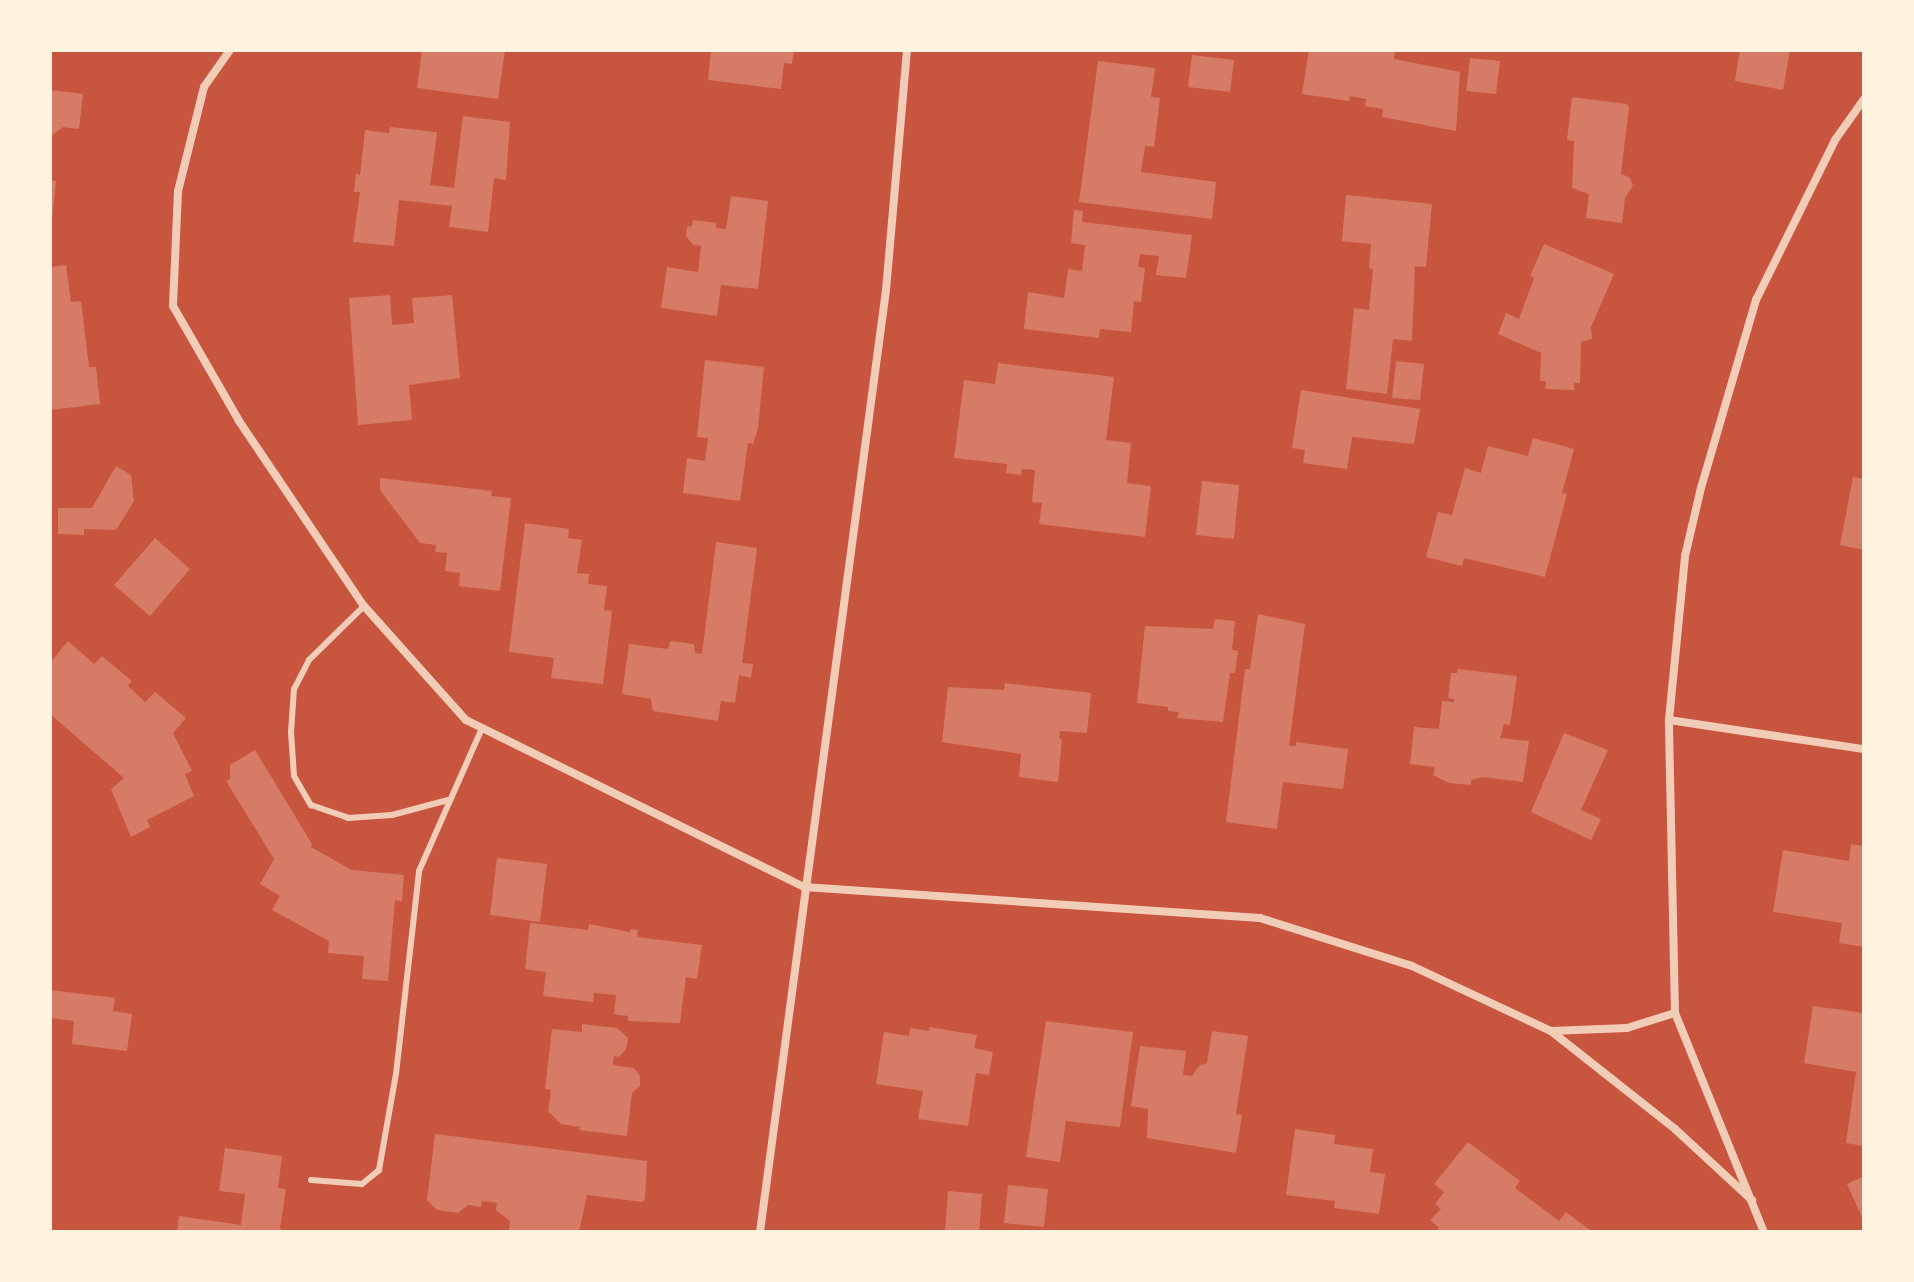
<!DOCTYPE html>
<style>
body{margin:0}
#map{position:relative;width:1914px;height:1282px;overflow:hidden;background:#c8553d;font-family:"Fira Sans Condensed",sans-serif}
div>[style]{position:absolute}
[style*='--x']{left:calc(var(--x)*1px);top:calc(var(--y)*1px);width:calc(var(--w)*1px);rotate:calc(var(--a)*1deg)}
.building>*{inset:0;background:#d67c66}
.service>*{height:6px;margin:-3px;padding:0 3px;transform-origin:3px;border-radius:3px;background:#f1ccb7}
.minor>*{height:8px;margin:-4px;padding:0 4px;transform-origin:4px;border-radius:4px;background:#f1ccb7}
span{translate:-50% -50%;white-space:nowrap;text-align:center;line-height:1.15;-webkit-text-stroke:6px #fff3e0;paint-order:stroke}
.frame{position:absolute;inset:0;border:52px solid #fff3e0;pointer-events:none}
</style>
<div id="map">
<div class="building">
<div style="clip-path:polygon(422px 50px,505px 50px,498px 99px,417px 88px)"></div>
<div style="clip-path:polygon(711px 50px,794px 50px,792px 64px,784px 63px,781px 89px,708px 80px)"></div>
<div style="clip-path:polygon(1309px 50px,1395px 51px,1394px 59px,1460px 72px,1456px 131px,1382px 117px,1383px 109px,1365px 106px,1366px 99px,1350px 96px,1349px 101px,1302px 94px)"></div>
<div style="clip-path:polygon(1740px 50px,1790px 50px,1783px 90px,1735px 81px)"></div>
<div style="clip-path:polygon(1192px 55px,1234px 60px,1230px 92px,1188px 87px)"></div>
<div style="clip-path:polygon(1470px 58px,1500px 61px,1496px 94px,1466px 91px)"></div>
<div style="clip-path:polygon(1098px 61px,1155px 68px,1151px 97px,1160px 98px,1154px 147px,1145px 146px,1141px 172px,1216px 182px,1212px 219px,1079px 202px)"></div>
<div style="clip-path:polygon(50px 90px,83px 94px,79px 129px,63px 127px,50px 137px)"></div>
<div style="clip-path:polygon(1572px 97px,1627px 104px,1629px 107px,1621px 174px,1629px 177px,1633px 185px,1625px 198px,1622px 223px,1586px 218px,1589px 194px,1572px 188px,1574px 141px,1567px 140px)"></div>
<div style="clip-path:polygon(463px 116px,510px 122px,506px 180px,494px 178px,488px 232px,449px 227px,452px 206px,399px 200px,394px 246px,353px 242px,360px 192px,354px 192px,356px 174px,360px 175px,365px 130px,389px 133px,390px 127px,437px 132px,430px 185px,454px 188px)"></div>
<div style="clip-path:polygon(50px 180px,56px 181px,52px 220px,50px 220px)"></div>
<div style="clip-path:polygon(1346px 195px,1432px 204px,1426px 267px,1415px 266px,1412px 341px,1393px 339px,1387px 394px,1346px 389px,1354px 308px,1369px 310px,1373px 269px,1369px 268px,1371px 244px,1342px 241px)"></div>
<div style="clip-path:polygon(731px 196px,768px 201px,758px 289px,721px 285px,717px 316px,661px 308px,667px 267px,698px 272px,701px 246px,693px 245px,686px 236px,687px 227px,692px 226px,693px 220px,716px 223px,716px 228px,726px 229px)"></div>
<div style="clip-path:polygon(1074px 210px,1083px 211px,1082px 222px,1192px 235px,1186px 278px,1156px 275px,1159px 256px,1140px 254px,1138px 267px,1145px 268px,1141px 302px,1134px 301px,1131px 332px,1100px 329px,1099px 338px,1024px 329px,1028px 292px,1064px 298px,1068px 269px,1082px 271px,1085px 245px,1071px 243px)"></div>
<div style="clip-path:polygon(1544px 244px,1614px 274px,1591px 327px,1592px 339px,1581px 342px,1580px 383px,1574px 383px,1574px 390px,1545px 389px,1546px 381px,1540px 381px,1541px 353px,1498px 334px,1506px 313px,1519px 319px,1534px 278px,1530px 276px)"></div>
<div style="clip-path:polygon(66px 265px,71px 302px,81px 301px,89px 367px,96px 367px,100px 404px,50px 410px,50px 267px)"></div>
<div style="clip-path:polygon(390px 295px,392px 325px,414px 323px,412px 298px,452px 295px,460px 378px,409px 385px,412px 420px,358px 425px,349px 298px)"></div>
<div style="clip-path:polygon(705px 360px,764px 367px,758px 428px,753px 444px,748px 443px,740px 501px,683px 493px,687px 458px,705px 461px,708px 438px,697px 437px)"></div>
<div style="clip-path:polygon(1396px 361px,1424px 364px,1420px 400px,1392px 398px)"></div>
<div style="clip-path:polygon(998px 363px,1114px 377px,1106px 440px,1131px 443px,1127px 483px,1151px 486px,1145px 537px,1039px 524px,1042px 503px,1032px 502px,1035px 470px,1022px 469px,1021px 475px,1006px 473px,1007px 464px,954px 458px,964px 380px,995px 384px)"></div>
<div style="clip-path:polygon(1301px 390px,1420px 409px,1414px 444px,1352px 437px,1347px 469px,1303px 463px,1305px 450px,1292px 448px)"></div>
<div style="clip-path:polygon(1533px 438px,1574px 449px,1562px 493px,1567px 494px,1545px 577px,1464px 558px,1462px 566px,1426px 557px,1438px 512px,1452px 515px,1465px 468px,1481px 473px,1488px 446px,1528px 456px)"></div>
<div style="clip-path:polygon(116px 466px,131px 475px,134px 501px,116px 530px,84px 529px,84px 535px,58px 534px,58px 508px,92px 508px)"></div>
<div style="clip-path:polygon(1853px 477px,1864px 479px,1864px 550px,1840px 545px)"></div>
<div style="clip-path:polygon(380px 478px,492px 491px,491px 496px,511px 498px,500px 591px,459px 586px,460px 573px,445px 571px,447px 553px,435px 552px,436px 545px,420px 543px,380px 490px)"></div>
<div style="clip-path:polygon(1202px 481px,1239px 485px,1234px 539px,1196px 535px)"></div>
<div style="clip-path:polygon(525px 523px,569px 529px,568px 538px,582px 540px,577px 573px,589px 574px,588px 584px,607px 586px,604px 610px,612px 611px,603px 684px,551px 678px,554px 658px,509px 652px)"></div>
<div style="clip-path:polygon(155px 538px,190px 569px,150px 616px,114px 585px)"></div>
<div style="clip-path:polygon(716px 542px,757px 548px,742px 663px,753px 664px,751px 678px,739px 675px,735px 703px,721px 701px,718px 721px,653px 711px,651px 699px,622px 694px,629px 644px,668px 649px,670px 641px,694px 644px,695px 653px,702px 654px)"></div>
<div style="clip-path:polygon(1258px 614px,1305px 624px,1289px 746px,1296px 746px,1296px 742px,1348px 749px,1343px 789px,1283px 782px,1277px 829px,1226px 822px,1245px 669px,1250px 669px)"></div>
<div style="clip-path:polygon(1215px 619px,1235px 621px,1232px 650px,1238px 651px,1235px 673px,1230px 673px,1223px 722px,1177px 718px,1179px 712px,1168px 711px,1168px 707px,1137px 703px,1145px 626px,1213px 629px)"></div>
<div style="clip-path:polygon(68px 641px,94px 664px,102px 656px,132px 681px,128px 686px,145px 702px,155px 692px,186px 718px,173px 733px,192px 771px,185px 774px,194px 796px,147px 820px,150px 827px,131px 837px,111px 789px,124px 778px,50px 714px,50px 663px)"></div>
<div style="clip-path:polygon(1458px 669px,1517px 676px,1510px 725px,1504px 724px,1500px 738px,1529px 741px,1523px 782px,1482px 777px,1471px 780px,1471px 785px,1449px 783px,1433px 775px,1435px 767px,1410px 764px,1414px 727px,1439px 729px,1442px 701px,1454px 702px,1454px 699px,1448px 698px,1451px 673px,1457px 673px)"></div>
<div style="clip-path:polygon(1005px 683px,1091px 693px,1087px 733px,1060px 731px,1059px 739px,1062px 739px,1058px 782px,1019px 777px,1021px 754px,942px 742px,948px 687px,1004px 690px)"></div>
<div style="clip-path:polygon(1564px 733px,1608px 750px,1581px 810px,1601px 819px,1591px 840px,1531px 812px)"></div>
<div style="clip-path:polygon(255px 750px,312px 844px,311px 847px,352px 870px,404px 875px,402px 901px,395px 900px,388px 981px,362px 979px,364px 956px,328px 953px,329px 941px,272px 910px,280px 896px,260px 884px,274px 859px,226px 781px,230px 779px,230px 765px)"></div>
<div style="clip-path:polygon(1851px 844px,1864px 846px,1864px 947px,1839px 943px,1842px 923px,1773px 912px,1783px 850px,1849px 861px)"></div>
<div style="clip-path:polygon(497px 858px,547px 864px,540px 922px,490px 915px)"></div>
<div style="clip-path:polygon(530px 923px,588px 930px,589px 924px,630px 932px,631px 929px,638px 930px,637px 937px,702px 945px,697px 979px,686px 977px,680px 1023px,628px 1021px,628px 1016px,614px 1014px,616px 995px,594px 993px,593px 1002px,543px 996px,546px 972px,525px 969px)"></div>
<div style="clip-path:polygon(50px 990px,115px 998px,113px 1011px,132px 1014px,127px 1051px,72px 1044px,74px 1021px,50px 1018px)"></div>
<div style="clip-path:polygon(1813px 1006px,1864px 1013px,1864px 1146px,1846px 1143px,1856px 1072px,1804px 1063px)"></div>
<div style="clip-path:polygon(1046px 1021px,1133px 1032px,1120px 1127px,1066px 1121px,1060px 1162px,1026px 1157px)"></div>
<div style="clip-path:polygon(582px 1024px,617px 1028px,628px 1038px,626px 1049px,619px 1057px,614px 1056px,613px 1065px,634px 1068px,640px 1076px,640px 1086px,632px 1093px,627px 1136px,579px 1130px,580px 1127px,561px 1124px,548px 1111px,551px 1090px,545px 1089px,552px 1029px,582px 1032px)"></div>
<div style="clip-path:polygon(929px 1027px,977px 1035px,974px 1048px,993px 1052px,989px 1075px,976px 1073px,968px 1126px,918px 1119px,923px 1091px,876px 1084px,884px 1032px,909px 1036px,910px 1028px,929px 1031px)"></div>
<div style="clip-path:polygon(1212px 1031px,1248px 1036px,1236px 1114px,1242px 1115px,1236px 1153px,1147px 1138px,1148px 1109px,1131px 1106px,1140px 1046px,1186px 1051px,1183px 1075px,1192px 1076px,1199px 1066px,1207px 1063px)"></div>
<div style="clip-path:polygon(1295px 1129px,1335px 1135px,1334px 1144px,1373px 1149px,1370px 1172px,1385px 1174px,1379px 1214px,1334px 1208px,1335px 1201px,1286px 1195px)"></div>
<div style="clip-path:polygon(435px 1134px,647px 1161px,645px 1199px,642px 1202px,587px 1195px,579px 1232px,509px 1232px,510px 1221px,496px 1210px,497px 1203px,482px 1201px,481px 1207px,468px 1205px,458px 1213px,437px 1210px,427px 1200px)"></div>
<div style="clip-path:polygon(1468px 1142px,1520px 1181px,1515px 1188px,1559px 1221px,1566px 1212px,1590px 1230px,1435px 1232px,1439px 1228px,1430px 1220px,1441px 1209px,1435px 1204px,1444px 1192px,1434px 1184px)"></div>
<div style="clip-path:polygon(225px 1148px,282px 1156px,278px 1188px,286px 1189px,280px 1229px,291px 1232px,177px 1232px,179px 1216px,241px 1225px,245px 1194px,219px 1191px)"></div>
<div style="clip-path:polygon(1864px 1176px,1864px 1222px,1847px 1184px)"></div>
<div style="clip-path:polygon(1008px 1185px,1048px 1189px,1044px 1227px,1004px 1223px)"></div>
<div style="clip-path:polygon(948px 1191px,982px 1194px,979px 1232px,945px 1232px)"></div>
</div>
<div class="service">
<div style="--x:364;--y:606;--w:77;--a:135.5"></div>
<div style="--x:309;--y:660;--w:33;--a:117"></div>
<div style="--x:294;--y:689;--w:43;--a:94"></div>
<div style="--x:291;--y:732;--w:44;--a:86.1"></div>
<div style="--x:294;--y:776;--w:34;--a:60"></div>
<div style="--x:311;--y:805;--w:39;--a:19"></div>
<div style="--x:348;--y:818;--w:44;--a:-3.9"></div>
<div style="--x:392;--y:815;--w:58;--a:-15"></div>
<div style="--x:311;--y:1180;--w:51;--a:4.5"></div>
<div style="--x:362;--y:1184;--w:22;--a:-39"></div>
<div style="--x:379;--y:1170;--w:97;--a:-80"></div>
<div style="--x:396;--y:1074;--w:204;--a:-83.5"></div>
<div style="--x:419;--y:871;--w:156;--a:-66.2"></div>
</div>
<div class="minor">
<div style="--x:230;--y:50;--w:45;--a:125.1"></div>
<div style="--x:204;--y:87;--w:107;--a:104"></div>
<div style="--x:178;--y:191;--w:115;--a:92.5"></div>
<div style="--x:173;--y:306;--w:133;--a:60.1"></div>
<div style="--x:239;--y:421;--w:223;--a:56"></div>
<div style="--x:364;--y:606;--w:153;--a:48.2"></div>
<div style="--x:466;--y:720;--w:377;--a:26.3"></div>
<div style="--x:804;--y:887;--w:457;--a:3.9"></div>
<div style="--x:1260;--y:918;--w:159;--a:17.5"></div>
<div style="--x:1412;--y:966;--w:153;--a:25.1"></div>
<div style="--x:1551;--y:1031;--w:76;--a:-2.3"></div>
<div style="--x:1627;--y:1028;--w:50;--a:-17.4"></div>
<div style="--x:1675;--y:1013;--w:236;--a:67.9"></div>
<div style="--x:1669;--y:720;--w:197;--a:8.5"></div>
<div style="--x:1675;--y:1013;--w:293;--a:-91.2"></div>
<div style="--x:1669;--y:720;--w:165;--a:-84.4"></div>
<div style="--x:1685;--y:556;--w:70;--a:-76.8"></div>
<div style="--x:1701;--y:488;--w:196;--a:-73.7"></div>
<div style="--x:1756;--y:300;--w:178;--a:-63.7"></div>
<div style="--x:1835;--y:140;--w:50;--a:-54.7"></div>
<div style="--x:1551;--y:1031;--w:158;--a:38.3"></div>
<div style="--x:1675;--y:1129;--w:105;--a:42.7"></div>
<div style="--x:760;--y:1232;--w:950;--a:-82.38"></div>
<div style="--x:886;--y:290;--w:241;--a:-85"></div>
</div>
<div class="frame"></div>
</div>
